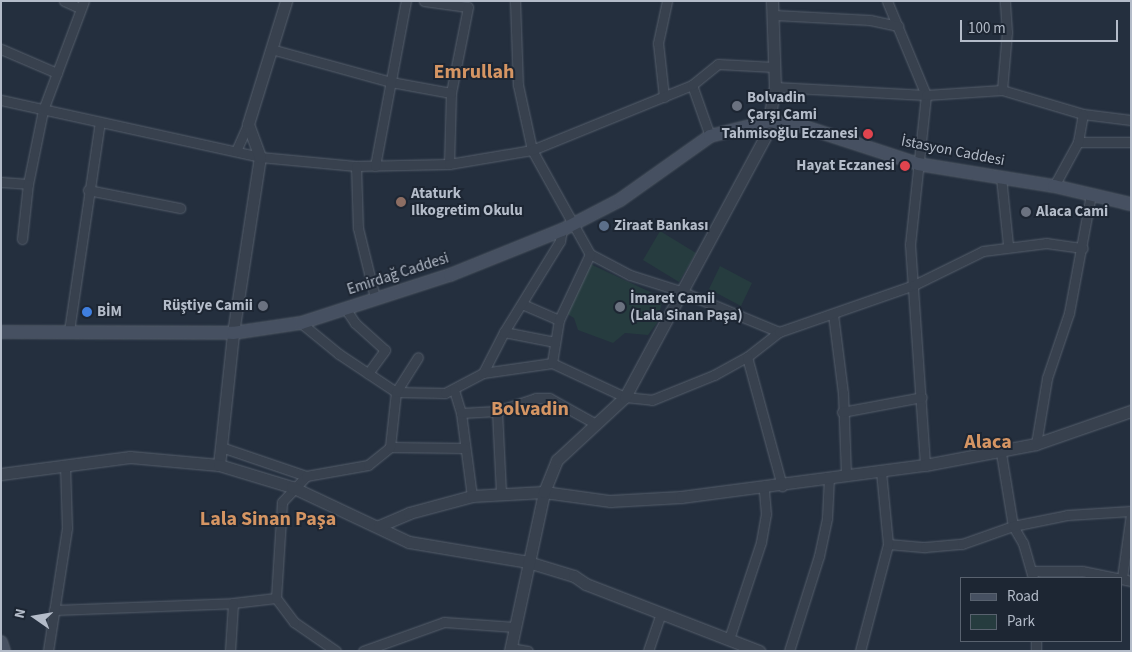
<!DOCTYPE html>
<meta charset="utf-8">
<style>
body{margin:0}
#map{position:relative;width:1132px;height:652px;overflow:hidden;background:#242f3e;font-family:"Source Sans 3",sans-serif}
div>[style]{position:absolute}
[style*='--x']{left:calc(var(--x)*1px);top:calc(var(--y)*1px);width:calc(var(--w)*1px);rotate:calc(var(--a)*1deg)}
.green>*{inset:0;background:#263c3f}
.roads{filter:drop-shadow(0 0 1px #565f6c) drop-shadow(0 0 1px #565f6c)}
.minor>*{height:9px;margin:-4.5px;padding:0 4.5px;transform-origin:4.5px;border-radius:4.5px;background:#38414e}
.tertiary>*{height:11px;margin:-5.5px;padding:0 5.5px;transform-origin:5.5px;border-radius:5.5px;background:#38414e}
.secondary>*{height:12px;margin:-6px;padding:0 6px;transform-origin:6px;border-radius:6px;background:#465061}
.dots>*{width:14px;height:14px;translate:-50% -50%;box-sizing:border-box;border:2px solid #1d2633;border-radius:50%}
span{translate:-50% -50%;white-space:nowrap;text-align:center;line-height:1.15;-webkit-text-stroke:4px #1d2633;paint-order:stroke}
.poi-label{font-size:15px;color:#b4bcc9;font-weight:700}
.left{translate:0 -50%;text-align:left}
.right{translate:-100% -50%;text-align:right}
.street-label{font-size:15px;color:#b4bcc9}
.district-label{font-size:20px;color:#d59563;font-weight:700}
.frame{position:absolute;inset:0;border:2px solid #b4bcc9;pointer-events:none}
.legend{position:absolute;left:960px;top:577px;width:162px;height:65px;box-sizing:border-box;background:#1d2633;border:1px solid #59626f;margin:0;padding:6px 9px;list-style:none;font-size:15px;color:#b4bcc9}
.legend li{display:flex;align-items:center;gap:10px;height:25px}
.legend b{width:25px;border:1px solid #59626f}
.north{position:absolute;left:10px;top:592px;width:50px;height:50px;-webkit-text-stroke:4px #1d2633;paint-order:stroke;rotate:283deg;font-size:14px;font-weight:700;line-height:20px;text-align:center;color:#b4bcc9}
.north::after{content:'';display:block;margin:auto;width:18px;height:22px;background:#b4bcc9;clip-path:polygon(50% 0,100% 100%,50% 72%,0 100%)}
.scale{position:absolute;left:960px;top:20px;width:158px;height:22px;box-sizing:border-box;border:2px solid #b4bcc9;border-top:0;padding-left:6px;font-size:15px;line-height:18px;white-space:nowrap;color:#b4bcc9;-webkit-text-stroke:4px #1d2633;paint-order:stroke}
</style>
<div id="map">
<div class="green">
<div style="clip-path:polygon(660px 231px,696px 253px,679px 282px,643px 260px)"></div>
<div style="clip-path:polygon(588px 263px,663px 298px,657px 323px,648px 335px,625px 333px,613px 343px,578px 330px,574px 318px,564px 312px)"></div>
<div style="clip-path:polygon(720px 266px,752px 283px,741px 306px,709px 289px)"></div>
</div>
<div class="roads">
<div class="minor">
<div style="--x:64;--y:1;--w:17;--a:24"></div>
<div style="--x:424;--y:1;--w:44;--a:7.8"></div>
<div style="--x:468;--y:7;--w:88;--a:101.2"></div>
<div style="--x:451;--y:93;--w:71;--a:91.6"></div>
<div style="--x:515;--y:1;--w:84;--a:88"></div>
<div style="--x:518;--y:85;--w:66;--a:77.8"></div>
<div style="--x:532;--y:150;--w:119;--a:60.9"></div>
<div style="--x:590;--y:254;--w:45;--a:27.7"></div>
<div style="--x:630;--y:275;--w:52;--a:17.7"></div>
<div style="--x:680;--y:291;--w:107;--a:22.5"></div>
<div style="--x:887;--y:1;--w:102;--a:67.5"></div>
<div style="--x:926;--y:95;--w:150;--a:96.1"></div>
<div style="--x:910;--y:244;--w:222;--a:86.1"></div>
<div style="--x:774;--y:15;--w:96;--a:3"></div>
<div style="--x:870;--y:20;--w:29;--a:12"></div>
<div style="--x:1;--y:49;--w:61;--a:23.2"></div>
<div style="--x:271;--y:49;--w:124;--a:15.4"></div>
<div style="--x:391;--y:82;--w:61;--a:10.4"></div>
<div style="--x:692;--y:85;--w:54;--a:70.6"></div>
<div style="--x:775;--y:87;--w:151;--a:3"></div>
<div style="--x:926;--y:95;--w:76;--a:-3.8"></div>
<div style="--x:1002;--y:90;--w:84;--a:16.5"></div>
<div style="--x:1083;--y:114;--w:48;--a:7.1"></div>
<div style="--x:1002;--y:90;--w:58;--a:-85.1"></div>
<div style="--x:1007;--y:32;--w:31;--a:-94"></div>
<div style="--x:664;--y:97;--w:54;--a:-96.3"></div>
<div style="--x:658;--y:43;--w:43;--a:-77.9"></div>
<div style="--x:1;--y:100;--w:265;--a:12.4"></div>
<div style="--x:260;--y:157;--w:96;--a:5.4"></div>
<div style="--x:356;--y:166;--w:93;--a:-1.2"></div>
<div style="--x:449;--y:164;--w:84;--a:-9.6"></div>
<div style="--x:532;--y:150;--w:173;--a:-22.1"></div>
<div style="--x:692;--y:85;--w:33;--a:-39"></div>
<div style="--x:718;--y:64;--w:56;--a:3.1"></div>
<div style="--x:1078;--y:142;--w:53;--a:0"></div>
<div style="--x:236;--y:151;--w:30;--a:-66"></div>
<div style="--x:356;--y:166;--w:62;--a:88.2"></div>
<div style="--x:358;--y:228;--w:72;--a:76.3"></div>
<div style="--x:375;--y:166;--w:168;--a:-79.4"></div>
<div style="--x:1001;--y:177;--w:68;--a:84.1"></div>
<div style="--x:1;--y:182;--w:27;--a:4"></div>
<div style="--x:28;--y:184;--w:76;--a:-78.5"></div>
<div style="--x:43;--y:110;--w:116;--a:-69.4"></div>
<div style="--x:1054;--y:186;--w:50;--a:-61.4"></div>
<div style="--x:1078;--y:142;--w:28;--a:-80"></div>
<div style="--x:88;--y:190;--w:94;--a:11.1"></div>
<div style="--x:22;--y:239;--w:55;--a:-83.8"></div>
<div style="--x:522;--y:304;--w:40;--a:23.4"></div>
<div style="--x:345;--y:308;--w:18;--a:56"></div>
<div style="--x:355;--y:323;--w:40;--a:42"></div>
<div style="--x:385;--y:350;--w:29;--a:126"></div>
<div style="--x:833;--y:314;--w:80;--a:82.8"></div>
<div style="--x:843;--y:393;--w:82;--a:87.9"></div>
<div style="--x:301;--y:323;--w:49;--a:39.2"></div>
<div style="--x:339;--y:354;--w:69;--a:33.7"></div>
<div style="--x:396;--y:392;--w:49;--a:1.2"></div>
<div style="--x:445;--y:393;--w:43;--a:-27.8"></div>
<div style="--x:483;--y:373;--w:70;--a:-8.2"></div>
<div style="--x:552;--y:363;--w:81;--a:25"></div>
<div style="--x:625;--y:397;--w:27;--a:6"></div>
<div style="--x:652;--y:400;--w:67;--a:-22"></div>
<div style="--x:714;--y:375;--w:38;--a:-29"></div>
<div style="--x:747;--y:357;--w:41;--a:-38"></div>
<div style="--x:779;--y:332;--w:143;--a:-19.2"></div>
<div style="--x:914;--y:285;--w:77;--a:-26.2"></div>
<div style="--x:983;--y:251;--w:64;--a:-7.2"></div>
<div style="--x:1046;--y:243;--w:37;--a:8"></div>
<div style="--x:69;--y:331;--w:211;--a:-81.6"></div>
<div style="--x:504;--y:332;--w:52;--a:11.1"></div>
<div style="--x:747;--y:357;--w:134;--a:74.8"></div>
<div style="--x:552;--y:363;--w:44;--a:-80.8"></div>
<div style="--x:559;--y:320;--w:73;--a:-64.8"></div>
<div style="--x:483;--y:373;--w:46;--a:-62.9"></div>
<div style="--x:504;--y:332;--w:107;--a:-58.4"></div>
<div style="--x:560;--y:241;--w:11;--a:-80"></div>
<div style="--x:454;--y:390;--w:24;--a:73"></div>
<div style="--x:461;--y:413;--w:84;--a:82.5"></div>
<div style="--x:497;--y:411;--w:82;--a:87.2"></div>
<div style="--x:842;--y:412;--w:81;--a:-10.6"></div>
<div style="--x:461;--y:413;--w:36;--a:-3"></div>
<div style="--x:497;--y:411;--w:41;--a:-18.4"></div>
<div style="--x:536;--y:398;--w:13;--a:0"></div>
<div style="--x:549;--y:398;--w:54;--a:29"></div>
<div style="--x:1036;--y:444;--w:67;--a:-80.5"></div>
<div style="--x:1047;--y:378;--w:69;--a:-71.3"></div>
<div style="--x:1069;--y:313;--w:121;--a:-79.5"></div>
<div style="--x:221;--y:447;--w:90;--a:18.8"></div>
<div style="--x:390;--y:447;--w:75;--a:0.8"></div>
<div style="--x:1001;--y:453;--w:74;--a:80.7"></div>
<div style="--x:1013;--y:526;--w:20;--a:60"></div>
<div style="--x:1023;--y:543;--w:36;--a:74"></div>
<div style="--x:888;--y:544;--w:37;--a:5"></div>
<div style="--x:925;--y:547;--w:37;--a:-5"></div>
<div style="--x:962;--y:544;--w:54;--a:-19.4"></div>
<div style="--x:1013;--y:526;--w:55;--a:-11.5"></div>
<div style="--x:1067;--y:515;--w:64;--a:-3.6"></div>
<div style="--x:1033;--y:571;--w:49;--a:0"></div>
<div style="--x:1082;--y:571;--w:50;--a:11.5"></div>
<div style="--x:1122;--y:578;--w:65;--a:-82"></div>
<div style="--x:54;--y:610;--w:179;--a:-2.2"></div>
<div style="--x:233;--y:603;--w:43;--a:-6.6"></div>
<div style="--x:729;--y:639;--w:102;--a:-71.7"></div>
<div style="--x:761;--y:542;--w:28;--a:-80"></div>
<div style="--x:766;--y:514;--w:25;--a:-95"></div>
<div style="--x:516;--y:649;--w:12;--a:9"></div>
<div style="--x:48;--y:651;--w:124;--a:-81.2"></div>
<div style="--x:67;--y:528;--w:62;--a:-91.8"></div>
<div style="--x:230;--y:651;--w:48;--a:-86.4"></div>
<div style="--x:336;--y:651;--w:51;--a:-145.4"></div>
<div style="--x:294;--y:622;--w:30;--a:-127"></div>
<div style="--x:276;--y:598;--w:96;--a:-86.4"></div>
<div style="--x:282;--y:502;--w:35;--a:-47"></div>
<div style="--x:306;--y:476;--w:63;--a:-10.1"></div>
<div style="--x:368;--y:465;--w:28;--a:-39"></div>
<div style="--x:390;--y:447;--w:55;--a:-83.8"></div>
<div style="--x:396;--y:392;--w:41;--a:-57.8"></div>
<div style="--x:363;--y:651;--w:86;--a:-19.7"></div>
<div style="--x:444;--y:622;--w:71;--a:4"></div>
<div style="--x:648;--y:651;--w:40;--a:-71.1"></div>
<div style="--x:789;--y:651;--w:100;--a:-72.5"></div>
<div style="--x:819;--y:556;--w:39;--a:-78"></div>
<div style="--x:827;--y:518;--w:41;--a:-87.2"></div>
<div style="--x:860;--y:651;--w:111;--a:-75.3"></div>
<div style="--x:888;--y:544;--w:73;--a:-95.5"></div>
<div style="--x:1036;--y:651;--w:10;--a:-90"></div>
</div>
<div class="tertiary">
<div style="--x:219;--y:465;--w:133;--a:-83.9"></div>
<div style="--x:233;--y:333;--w:178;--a:-81.3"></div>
<div style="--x:260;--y:157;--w:35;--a:-110"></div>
<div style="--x:248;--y:124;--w:129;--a:-72.8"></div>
<div style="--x:1;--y:474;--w:130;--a:-7.5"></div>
<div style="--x:130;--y:457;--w:89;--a:5.1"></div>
<div style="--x:219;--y:465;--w:76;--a:16.8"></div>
<div style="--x:292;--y:487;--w:129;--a:25.2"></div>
<div style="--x:409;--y:542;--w:121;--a:9.5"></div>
<div style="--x:528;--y:562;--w:48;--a:16.9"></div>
<div style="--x:574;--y:576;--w:14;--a:34"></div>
<div style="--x:586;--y:584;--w:186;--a:21.2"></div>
<div style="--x:379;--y:526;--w:33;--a:-23"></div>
<div style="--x:409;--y:513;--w:65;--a:-15.1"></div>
<div style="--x:472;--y:496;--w:72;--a:-3.2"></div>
<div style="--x:544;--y:492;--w:67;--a:7.8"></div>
<div style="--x:610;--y:501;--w:71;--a:-3.2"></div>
<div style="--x:681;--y:497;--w:246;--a:-7.5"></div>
<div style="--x:925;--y:465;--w:113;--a:-10.7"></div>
<div style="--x:1036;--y:444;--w:101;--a:-19.2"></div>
<div style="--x:510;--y:651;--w:163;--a:-77.9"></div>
<div style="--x:544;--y:492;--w:35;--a:-68"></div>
<div style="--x:557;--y:460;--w:93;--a:-42.8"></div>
<div style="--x:625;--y:397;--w:298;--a:-61.7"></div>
<div style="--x:766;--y:135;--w:49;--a:-79.4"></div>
<div style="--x:775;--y:87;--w:86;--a:-92"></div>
</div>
<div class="secondary">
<div style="--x:1;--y:332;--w:232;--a:0.2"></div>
<div style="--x:233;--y:333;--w:69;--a:-8.4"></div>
<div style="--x:301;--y:323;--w:157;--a:-17.9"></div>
<div style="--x:450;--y:275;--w:121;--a:-21.9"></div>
<div style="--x:562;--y:230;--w:65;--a:-27.3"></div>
<div style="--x:620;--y:200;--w:110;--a:-35.4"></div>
<div style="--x:710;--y:136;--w:62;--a:-14"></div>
<div style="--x:770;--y:121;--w:32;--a:9"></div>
<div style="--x:802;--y:126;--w:122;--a:18.1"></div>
<div style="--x:918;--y:164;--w:138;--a:9.2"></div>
<div style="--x:1054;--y:186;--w:79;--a:13.2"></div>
<div style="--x:1;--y:642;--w:9;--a:72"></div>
</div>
</div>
<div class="dots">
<div style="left:737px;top:106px;background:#6b7280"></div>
<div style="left:868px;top:134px;background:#e0444e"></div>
<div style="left:905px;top:166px;background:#e0444e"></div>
<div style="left:401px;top:202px;background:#8d6e63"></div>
<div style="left:1026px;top:212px;background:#6b7280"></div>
<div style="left:604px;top:226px;background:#5c6f8a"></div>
<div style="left:263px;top:306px;background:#6b7280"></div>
<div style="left:620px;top:307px;background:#6b7280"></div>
<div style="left:87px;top:312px;background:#3f7fe0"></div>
</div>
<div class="poi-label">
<span class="left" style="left:747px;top:106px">Bolvadin<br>Çarşı Cami</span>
<span class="right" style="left:858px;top:134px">Tahmisoğlu Eczanesi</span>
<span class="right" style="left:895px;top:166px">Hayat Eczanesi</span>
<span class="left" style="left:411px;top:202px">Ataturk<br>Ilkogretim Okulu</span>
<span class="left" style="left:1036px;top:212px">Alaca Cami</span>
<span class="left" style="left:614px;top:226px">Ziraat Bankası</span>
<span class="left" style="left:630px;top:307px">İmaret Camii<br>(Lala Sinan Paşa)</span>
<span class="right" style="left:253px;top:306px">Rüştiye Camii</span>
<span class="left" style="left:97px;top:312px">BİM</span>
</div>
<div class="street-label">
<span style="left:953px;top:151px;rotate:11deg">İstasyon Caddesi</span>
<span style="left:398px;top:274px;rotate:-18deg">Emirdağ Caddesi</span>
</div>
<div class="district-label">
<span style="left:474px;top:72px">Emrullah</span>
<span style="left:530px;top:409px">Bolvadin</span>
<span style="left:988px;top:442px">Alaca</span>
<span style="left:268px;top:519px">Lala Sinan Paşa</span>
</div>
<div class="frame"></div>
<ul class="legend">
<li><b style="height:6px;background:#465061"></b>Road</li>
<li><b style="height:14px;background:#263c3f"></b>Park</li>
</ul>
<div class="north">N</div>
<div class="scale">100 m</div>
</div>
